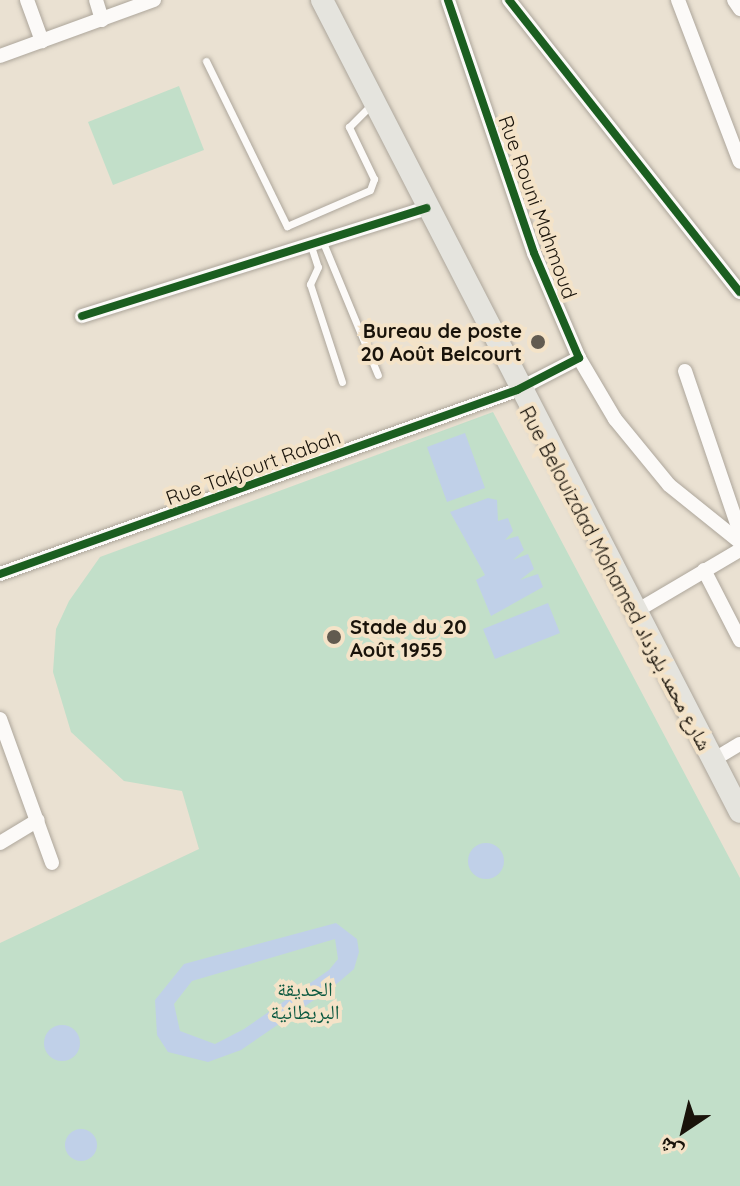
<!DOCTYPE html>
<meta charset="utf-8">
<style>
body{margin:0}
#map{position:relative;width:740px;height:1186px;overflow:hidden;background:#eae1d2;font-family:Quicksand,"Noto Naskh Arabic",sans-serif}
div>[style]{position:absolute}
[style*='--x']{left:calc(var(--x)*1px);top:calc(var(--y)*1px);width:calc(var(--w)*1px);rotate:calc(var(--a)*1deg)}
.green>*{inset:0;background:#c2dfc9}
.water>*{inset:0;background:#c0d0e8}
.round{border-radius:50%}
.roads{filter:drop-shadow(0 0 2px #ada69b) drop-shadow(0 0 2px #ada69b)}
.lane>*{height:7px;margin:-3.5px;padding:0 3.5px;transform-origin:3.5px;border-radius:3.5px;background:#fcfaf8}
.street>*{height:14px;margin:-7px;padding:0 7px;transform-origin:7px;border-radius:7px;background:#fcfaf8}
.primary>*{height:22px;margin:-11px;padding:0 11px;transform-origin:11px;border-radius:11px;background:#e5e4de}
.cycleway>*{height:8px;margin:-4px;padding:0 4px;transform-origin:4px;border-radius:4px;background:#1b5e20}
.dots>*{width:22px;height:22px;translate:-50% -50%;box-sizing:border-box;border:4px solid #f4e3c8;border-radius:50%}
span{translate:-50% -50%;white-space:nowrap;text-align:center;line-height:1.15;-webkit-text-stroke:8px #f4e3c8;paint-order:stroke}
.street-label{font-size:20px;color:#19130a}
.poi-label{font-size:20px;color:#19130a;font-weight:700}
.right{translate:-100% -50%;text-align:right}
.left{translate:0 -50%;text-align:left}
.park-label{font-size:20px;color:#0c5940}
.north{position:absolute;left:644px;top:1090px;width:80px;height:80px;-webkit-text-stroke:6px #f4e3c8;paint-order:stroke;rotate:215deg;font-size:22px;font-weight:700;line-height:32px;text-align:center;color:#19130a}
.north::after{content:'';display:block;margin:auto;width:28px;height:36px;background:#19130a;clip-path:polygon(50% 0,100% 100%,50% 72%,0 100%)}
</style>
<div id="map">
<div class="green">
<div style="clip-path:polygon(179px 86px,204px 150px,113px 185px,88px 122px)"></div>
<div style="clip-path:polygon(493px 412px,740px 878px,740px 1186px,0 1186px,0 943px,199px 849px,182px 791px,124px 781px,71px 732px,53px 672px,56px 629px,69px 601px,100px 557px)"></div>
</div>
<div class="water">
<div style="clip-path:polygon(465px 433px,485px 488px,447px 502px,427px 447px)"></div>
<div style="clip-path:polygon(488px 498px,497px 500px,498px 521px,508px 518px,513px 531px,505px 540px,518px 536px,524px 550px,513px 560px,528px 554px,534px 569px,520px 580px,538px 574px,543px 587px,491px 616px,476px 580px,485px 575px,450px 512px)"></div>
<div style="clip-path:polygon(548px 603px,560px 633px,495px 659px,483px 629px)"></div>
<div class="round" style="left:468px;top:843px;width:36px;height:36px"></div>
<div style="clip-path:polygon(evenodd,336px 923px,357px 939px,359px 952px,354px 969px,333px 987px,241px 1050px,208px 1062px,168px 1052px,157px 1035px,155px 1000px,184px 964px,336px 923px,335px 939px,338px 959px,329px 970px,244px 1029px,215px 1044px,180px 1031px,174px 1004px,192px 981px,335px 939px)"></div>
<div class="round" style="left:44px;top:1025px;width:36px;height:36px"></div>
<div class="round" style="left:65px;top:1129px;width:32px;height:32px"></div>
</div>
<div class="roads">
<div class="lane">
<div style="--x:206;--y:61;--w:184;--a:63.9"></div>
<div style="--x:287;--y:226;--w:90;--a:-23.4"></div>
<div style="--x:370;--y:190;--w:12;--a:-70"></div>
<div style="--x:374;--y:179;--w:58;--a:-115.7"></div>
<div style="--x:349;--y:127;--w:31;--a:-45"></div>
<div style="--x:322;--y:240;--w:146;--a:67.5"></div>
<div style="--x:310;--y:243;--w:25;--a:72"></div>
<div style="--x:318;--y:267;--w:19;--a:115"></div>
<div style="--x:310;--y:284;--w:103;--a:71.9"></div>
</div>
<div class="street">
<div style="--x:27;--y:0;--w:44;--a:69.9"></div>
<div style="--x:96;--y:0;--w:21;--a:73"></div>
<div style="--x:509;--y:0;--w:372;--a:51.7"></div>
<div style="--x:678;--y:0;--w:173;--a:69.1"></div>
<div style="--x:734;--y:0;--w:11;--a:56"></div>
<div style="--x:0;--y:56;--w:164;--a:-20"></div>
<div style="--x:82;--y:316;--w:361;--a:-17.4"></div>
<div style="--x:579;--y:358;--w:71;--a:59.5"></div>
<div style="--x:615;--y:419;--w:85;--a:50.7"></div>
<div style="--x:669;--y:485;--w:91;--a:38.8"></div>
<div style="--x:685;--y:371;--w:171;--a:71.2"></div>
<div style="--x:704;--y:570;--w:79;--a:62.8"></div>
<div style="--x:0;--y:574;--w:549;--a:-19.59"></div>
<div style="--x:517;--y:390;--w:70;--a:-27.3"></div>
<div style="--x:579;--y:358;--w:114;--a:-113.2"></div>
<div style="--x:534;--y:253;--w:267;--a:-108.8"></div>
<div style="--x:633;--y:613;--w:124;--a:-30.5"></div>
<div style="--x:0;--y:719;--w:153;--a:70.1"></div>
<div style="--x:713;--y:760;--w:31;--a:-31"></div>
<div style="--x:0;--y:843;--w:44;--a:-31.2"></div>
</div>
<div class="primary">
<div style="--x:322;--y:0;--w:913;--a:62.76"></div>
</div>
</div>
<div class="cycleway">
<div style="--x:509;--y:0;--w:372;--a:51.7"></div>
<div style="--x:82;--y:316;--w:361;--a:-17.4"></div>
<div style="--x:0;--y:574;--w:549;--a:-19.59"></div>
<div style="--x:517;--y:390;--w:70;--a:-27.3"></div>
<div style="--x:579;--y:358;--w:114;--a:-113.2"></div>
<div style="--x:534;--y:253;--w:267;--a:-108.8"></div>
</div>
<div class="dots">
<div style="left:538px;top:342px;background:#625b50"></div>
<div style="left:334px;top:637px;background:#625b50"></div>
</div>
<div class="street-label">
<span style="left:538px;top:207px;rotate:70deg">Rue Rouni Mahmoud</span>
<span style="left:253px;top:467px;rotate:-20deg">Rue Takjourt Rabah</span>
<span style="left:616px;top:578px;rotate:62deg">Rue Belouizdad Mohamed شارع محمد بلوزداد</span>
</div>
<div class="poi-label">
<span class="right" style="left:522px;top:342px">Bureau de poste<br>20 Août Belcourt</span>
<span class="left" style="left:350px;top:638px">Stade du 20<br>Août 1955</span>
</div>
<div class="park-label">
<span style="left:305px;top:1000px">الحديقة<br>البريطانية</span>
</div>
<div class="north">ش</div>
</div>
